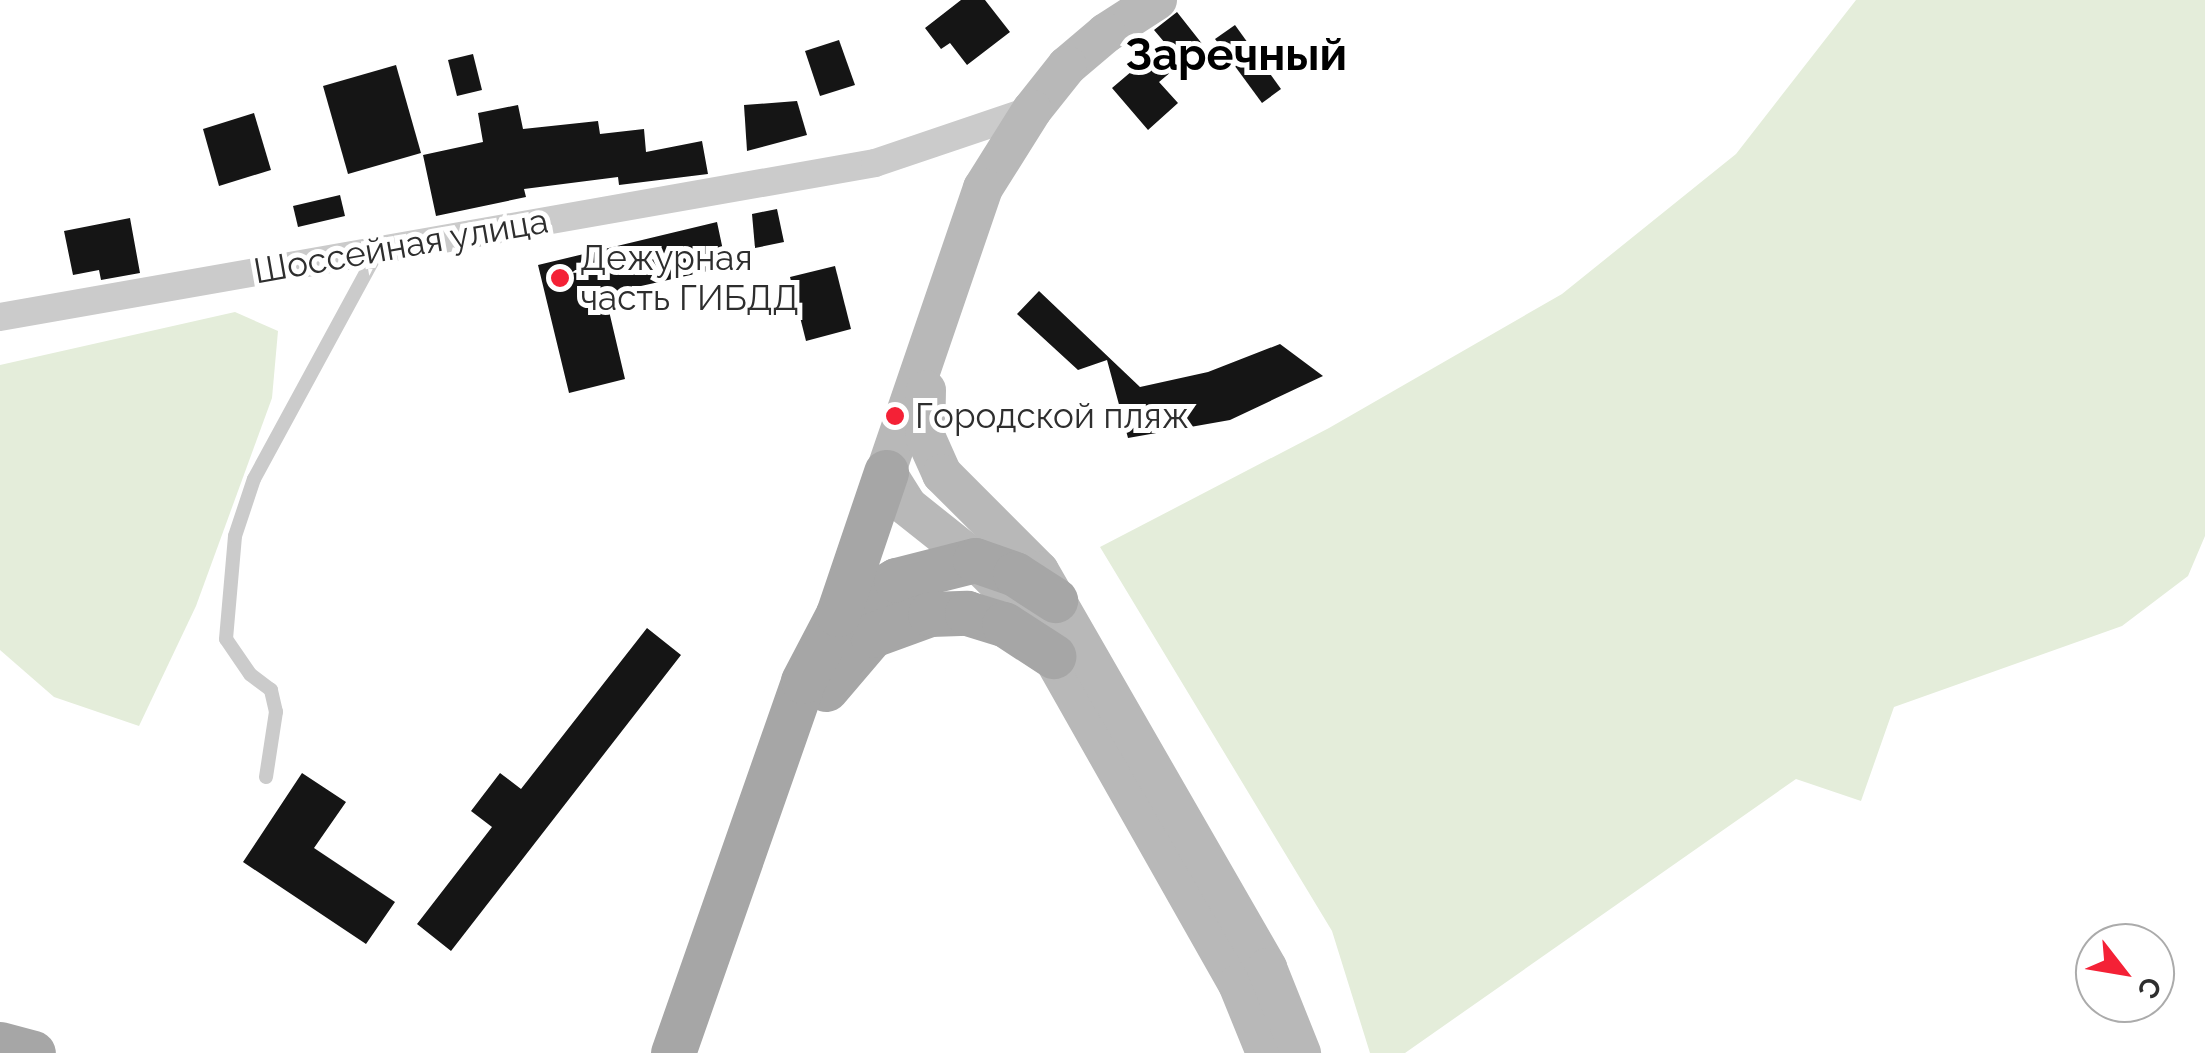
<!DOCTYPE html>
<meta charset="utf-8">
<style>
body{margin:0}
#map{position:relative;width:2205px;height:1053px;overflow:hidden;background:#fff;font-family:Raleway,sans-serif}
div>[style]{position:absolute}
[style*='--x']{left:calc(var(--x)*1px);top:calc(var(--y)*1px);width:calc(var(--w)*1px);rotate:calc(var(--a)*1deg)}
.green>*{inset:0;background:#e4edda}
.building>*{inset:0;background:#151515}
.lane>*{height:14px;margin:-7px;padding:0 7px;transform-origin:7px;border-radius:7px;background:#cbcbcb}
.street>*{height:28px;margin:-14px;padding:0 14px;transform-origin:14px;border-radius:14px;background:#cbcbcb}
.secondary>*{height:40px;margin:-20px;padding:0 20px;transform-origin:20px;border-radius:20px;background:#b8b8b8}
.primary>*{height:45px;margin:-22.5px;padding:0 22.5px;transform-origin:22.5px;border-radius:22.5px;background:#a6a6a6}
.dots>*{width:28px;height:28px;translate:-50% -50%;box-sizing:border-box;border:5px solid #fff;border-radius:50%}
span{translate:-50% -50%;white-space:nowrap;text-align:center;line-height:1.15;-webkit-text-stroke:10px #fff;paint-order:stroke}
.street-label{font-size:35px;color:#2e2e2e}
.poi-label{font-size:35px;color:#2e2e2e}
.left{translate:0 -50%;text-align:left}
.district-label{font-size:45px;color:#000;font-weight:700}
.north{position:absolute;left:2075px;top:923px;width:100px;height:100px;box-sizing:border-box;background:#fff;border:2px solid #ababab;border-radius:50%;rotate:121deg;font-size:28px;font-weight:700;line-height:40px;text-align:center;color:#2e2e2e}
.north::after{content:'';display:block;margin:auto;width:35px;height:45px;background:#f42136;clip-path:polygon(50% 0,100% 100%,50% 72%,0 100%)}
</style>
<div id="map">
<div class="green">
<div style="clip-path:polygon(1856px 0,2205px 0,2205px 536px,2188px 576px,2122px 626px,1894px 707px,1861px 801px,1796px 779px,1405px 1053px,1370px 1053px,1332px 931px,1100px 547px,1329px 428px,1562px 294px,1736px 154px)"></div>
<div style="clip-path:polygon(235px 312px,278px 331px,272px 398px,196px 606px,139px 726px,54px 697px,0 650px,0 365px)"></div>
</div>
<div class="building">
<div style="clip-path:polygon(961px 0,985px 0,1010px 32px,967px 65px,950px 43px,941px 49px,925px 28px)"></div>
<div style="clip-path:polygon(1177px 12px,1203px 45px,1159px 82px,1178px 103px,1148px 130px,1112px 88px,1165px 43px,1154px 30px)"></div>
<div style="clip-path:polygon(1235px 25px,1281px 89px,1262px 103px,1215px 39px)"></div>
<div style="clip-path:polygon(839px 40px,855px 85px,820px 96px,805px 51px)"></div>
<div style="clip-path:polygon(473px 54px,482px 90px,457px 96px,448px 60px)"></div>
<div style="clip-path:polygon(396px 65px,421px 153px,348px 174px,323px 86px)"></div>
<div style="clip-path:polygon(797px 101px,807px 135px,747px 151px,744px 105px)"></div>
<div style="clip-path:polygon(518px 105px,523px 129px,598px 121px,600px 134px,644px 129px,646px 152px,702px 141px,708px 174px,619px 185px,618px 177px,524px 189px,526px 197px,436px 216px,423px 155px,483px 142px,478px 113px)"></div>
<div style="clip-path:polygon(254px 113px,271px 170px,219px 186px,203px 129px)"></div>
<div style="clip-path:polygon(340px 195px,345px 216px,298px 227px,293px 206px)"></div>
<div style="clip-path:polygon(777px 209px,784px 242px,755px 248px,752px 214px)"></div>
<div style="clip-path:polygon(130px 218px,140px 273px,101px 280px,99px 270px,73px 275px,64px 231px)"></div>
<div style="clip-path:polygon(717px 222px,724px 255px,710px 258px,713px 270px,605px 294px,625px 379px,569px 393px,538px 265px)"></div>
<div style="clip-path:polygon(835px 266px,851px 329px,806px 341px,790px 277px)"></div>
<div style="clip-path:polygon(1039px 291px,1140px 387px,1208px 372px,1280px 344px,1323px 376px,1230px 420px,1128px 438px,1107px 360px,1078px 370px,1017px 314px)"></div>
<div style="clip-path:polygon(647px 628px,681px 655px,451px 951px,417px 924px,492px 827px,471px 811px,500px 773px,521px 789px)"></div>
<div style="clip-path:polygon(302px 773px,346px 802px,314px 848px,395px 902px,366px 944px,243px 862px)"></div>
</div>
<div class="lane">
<div style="--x:266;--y:777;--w:66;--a:-81.3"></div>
<div style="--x:276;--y:712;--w:23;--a:-103"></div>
<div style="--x:271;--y:690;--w:26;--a:-143"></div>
<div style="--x:250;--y:674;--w:42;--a:-124.4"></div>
<div style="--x:226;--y:639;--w:103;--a:-85"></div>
<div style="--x:235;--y:536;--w:60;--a:-71.6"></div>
<div style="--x:254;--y:479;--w:260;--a:-61.5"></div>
</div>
<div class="street">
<div style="--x:0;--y:317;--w:888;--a:-9.98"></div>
<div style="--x:875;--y:163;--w:166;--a:-18.7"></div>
</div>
<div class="secondary">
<div style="--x:1157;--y:0;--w:61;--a:147.1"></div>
<div style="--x:1106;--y:33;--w:51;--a:139.8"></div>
<div style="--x:1067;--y:66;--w:56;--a:128.5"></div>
<div style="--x:1032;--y:110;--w:92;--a:122.1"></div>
<div style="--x:983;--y:188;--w:300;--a:108.9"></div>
<div style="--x:886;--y:472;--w:40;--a:58"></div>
<div style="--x:907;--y:506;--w:87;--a:38.5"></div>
<div style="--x:975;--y:560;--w:75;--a:45"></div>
<div style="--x:1028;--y:613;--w:426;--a:60.5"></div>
<div style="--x:1238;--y:984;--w:74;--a:67.9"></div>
<div style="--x:926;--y:390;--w:46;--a:91.2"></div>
<div style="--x:925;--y:436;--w:42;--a:65.9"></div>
<div style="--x:942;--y:474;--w:137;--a:45"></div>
<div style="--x:1039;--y:571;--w:458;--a:60.1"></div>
<div style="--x:1267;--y:968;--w:92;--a:68.2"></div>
</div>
<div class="primary">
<div style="--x:838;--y:614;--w:67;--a:-30.4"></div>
<div style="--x:896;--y:580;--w:81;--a:-14.2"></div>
<div style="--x:975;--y:560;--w:42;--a:19.3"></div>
<div style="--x:1015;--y:574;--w:48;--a:33"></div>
<div style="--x:826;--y:689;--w:71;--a:-49.6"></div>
<div style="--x:872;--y:635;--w:62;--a:-19.9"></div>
<div style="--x:930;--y:614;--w:37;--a:-2"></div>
<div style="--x:967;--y:613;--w:39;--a:17"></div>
<div style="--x:1004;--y:624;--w:59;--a:33.1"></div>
<div style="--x:0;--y:1044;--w:34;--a:15"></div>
<div style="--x:673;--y:1053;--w:394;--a:-70.7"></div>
<div style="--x:803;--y:681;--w:76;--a:-62.4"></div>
<div style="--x:838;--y:614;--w:150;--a:-71.3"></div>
</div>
<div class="dots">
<div style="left:560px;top:278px;background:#f42136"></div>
<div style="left:895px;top:416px;background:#f42136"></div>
</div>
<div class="street-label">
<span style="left:401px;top:246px;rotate:-10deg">Шоссейная улица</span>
</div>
<div class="poi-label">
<span class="left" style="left:580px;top:278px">Дежурная<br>часть ГИБДД</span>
<span class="left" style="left:915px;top:416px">Городской пляж</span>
</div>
<div class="district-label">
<span style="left:1236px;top:55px">Заречный</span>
</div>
<div class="north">С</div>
</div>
